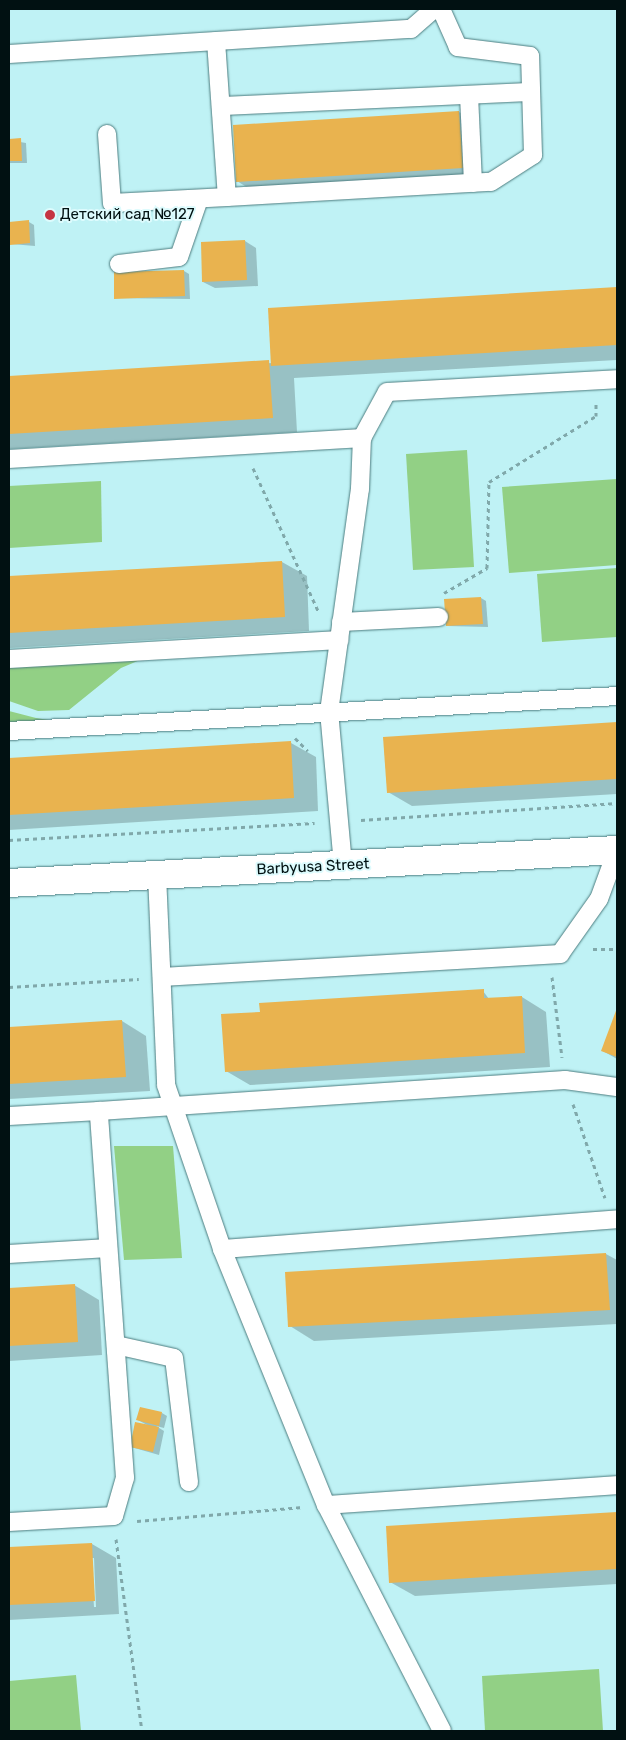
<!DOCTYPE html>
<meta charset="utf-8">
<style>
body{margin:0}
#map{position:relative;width:626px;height:1740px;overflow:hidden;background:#bff2f5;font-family:Rubik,sans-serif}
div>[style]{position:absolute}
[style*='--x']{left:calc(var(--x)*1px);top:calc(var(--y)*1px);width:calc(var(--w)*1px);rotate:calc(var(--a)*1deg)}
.green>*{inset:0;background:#92d085}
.shadow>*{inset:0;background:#0003}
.building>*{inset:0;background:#e9b34f}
.path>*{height:3px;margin-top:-1.5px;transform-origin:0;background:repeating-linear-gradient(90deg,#80a8aa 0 4px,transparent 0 8px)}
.roads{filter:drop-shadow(0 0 1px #4c7c7f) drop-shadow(0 0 1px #4c7c7f)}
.lane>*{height:18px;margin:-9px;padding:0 9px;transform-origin:9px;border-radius:9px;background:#fff}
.secondary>*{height:28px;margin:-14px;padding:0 14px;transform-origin:14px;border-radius:14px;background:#fff}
.dots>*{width:14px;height:14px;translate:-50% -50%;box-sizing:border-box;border:2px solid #ddfbfd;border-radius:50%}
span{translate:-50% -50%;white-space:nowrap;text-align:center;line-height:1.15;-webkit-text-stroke:4px #ddfbfd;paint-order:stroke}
.poi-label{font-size:15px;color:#011112}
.left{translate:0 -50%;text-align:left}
.street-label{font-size:15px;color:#011112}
.frame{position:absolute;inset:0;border:10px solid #011112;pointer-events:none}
</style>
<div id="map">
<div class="green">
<div style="clip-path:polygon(467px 450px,474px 567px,413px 570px,406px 454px)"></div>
<div style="clip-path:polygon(617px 479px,617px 565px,509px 573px,502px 487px)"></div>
<div style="clip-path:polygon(101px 481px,102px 542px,9px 548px,9px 486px)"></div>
<div style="clip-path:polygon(617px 568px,617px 637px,542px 642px,537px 574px)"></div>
<div style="clip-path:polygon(140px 660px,121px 668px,69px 710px,38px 711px,9px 701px,9px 668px)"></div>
<div style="clip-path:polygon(9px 711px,36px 718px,55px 721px,9px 723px)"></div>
<div style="clip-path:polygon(114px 1146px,173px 1146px,182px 1258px,124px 1260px)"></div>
<div style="clip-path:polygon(599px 1669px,603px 1731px,485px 1731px,482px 1676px)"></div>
<div style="clip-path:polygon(76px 1675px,81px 1731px,9px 1731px,9px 1681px)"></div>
</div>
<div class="shadow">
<div style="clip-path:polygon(459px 112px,470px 119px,474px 174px,248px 188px,237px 181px)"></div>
<div style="clip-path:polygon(9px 140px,26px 143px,27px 163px,9px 163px)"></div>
<div style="clip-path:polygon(29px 222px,34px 225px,35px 246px,11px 244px)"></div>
<div style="clip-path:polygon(245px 241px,256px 248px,258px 286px,215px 288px,203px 282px,202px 243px)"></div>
<div style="clip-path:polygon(184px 271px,189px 274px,190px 299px,115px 298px)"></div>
<div style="clip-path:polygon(617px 289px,617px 360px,294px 378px,297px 432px,9px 449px,9px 377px,272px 363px,270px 309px)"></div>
<div style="clip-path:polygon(282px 562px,307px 576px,309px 631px,9px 648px,9px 577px)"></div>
<div style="clip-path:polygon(481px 598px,486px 601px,488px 627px,447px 626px)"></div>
<div style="clip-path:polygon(617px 723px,617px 794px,412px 806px,388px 792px,384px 738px)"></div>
<div style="clip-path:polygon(291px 743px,316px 757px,318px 811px,9px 830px,9px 759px)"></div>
<div style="clip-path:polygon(483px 991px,489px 999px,522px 997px,546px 1012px,550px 1067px,250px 1085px,226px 1071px)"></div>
<div style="clip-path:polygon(617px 1011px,617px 1059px,603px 1051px)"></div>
<div style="clip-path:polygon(122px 1021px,146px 1036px,150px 1091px,9px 1099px,9px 1028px)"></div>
<div style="clip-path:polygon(606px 1254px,617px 1260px,617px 1324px,314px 1341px,290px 1326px,286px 1273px)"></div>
<div style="clip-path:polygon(74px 1285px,99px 1300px,102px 1355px,9px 1361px,9px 1289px)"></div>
<div style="clip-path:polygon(162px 1413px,167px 1416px,164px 1428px,156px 1426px,164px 1431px,159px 1455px,131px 1447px,147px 1425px,138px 1420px)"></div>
<div style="clip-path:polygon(617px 1513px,617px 1584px,415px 1596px,390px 1582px,387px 1527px)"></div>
<div style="clip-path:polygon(evenodd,92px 1544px,116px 1558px,119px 1614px,9px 1620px,9px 1549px,92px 1544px,91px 1558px,94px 1558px,96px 1607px,94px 1607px,91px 1558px)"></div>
</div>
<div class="building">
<div style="clip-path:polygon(459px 111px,463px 168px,236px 182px,233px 125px)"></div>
<div style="clip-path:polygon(21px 138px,22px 161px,9px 161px,9px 139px)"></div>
<div style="clip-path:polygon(29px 220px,30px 243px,10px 245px,9px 222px)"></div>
<div style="clip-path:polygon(245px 240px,247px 280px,202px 282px,201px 242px)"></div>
<div style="clip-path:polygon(184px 270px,185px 296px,114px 299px,114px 272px)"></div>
<div style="clip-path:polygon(617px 287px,617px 345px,271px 366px,268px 308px)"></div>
<div style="clip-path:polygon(269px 360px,273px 418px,9px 434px,9px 376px)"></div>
<div style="clip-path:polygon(282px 561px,285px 617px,9px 633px,9px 576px)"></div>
<div style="clip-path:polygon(481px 597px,483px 624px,446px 626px,444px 599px)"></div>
<div style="clip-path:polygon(617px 722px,617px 779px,387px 793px,383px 737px)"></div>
<div style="clip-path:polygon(291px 741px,294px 798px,9px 815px,9px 758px)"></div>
<div style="clip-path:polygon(484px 989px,484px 998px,522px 996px,525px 1053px,225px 1072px,221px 1014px,260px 1012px,259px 1003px)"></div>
<div style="clip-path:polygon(617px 1008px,617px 1057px,601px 1051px)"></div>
<div style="clip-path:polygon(122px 1020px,126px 1077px,9px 1084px,9px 1027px)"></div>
<div style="clip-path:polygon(606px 1253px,610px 1310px,288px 1327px,285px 1272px)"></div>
<div style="clip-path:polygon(75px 1284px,78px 1342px,9px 1346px,9px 1288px)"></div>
<div style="clip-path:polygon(140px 1407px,162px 1412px,159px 1426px,136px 1420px)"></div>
<div style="clip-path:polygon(135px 1422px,159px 1427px,153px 1452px,130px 1447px)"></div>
<div style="clip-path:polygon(617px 1512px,617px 1569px,389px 1583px,386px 1526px)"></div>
<div style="clip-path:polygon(92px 1543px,95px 1601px,9px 1605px,9px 1547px)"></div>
</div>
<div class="path">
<div style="--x:253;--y:468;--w:159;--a:65.5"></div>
<div style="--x:444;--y:593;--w:50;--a:-30.2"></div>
<div style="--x:487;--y:568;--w:86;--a:-88.7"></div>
<div style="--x:489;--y:482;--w:126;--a:-31.7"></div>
<div style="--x:596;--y:416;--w:12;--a:-90"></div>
<div style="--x:295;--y:738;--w:18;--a:45"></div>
<div style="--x:361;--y:820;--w:257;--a:-3.8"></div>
<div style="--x:9;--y:840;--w:306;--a:-3.2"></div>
<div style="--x:593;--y:949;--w:24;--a:0"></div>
<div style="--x:552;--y:977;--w:81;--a:82.9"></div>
<div style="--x:9;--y:987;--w:130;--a:-3.5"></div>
<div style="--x:573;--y:1104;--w:99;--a:71.2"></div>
<div style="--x:137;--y:1521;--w:166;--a:-4.8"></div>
<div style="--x:116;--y:1539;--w:194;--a:82.3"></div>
</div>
<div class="roads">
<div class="lane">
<div style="--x:216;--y:41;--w:156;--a:86"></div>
<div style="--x:227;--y:197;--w:264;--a:-3.3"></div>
<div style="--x:491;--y:182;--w:50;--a:-32.7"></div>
<div style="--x:533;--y:155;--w:99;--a:-91.7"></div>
<div style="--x:530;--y:56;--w:73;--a:-172.9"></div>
<div style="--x:458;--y:47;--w:42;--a:-114.1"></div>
<div style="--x:9;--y:54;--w:403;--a:-3.6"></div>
<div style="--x:411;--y:29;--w:30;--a:-41"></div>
<div style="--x:469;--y:95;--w:88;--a:87.4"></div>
<div style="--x:221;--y:106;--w:310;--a:-2.6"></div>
<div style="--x:107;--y:134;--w:69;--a:85.9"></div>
<div style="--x:112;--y:203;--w:115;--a:-3"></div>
<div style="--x:119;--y:264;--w:60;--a:-6.7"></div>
<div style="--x:179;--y:257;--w:61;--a:-71"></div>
<div style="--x:9;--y:459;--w:354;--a:-3.4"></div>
<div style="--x:341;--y:622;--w:98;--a:-2.9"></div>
<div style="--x:9;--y:659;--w:331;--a:-3.3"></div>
<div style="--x:9;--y:731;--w:609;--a:-3.29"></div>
<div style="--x:343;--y:865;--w:154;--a:-95.2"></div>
<div style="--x:329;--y:712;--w:225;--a:-82.1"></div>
<div style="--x:360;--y:489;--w:51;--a:-87.8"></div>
<div style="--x:362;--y:438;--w:52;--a:-61.5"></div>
<div style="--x:387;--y:392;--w:230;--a:-3.2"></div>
<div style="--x:157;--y:875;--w:210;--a:87.5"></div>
<div style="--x:166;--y:1085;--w:173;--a:71.1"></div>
<div style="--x:222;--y:1249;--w:276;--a:67.9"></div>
<div style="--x:326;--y:1505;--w:254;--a:62.8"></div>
<div style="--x:162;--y:977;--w:399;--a:-3.3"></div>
<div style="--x:560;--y:954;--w:67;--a:-54.7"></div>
<div style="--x:599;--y:899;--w:52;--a:-69.8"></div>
<div style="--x:9;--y:1116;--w:90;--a:-3.2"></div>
<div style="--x:222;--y:1249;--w:396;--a:-4.3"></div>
<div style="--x:9;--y:1254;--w:99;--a:-3.5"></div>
<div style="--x:116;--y:1345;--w:59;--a:12.6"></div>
<div style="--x:174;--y:1358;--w:125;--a:83.1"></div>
<div style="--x:326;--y:1505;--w:292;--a:-3.9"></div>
<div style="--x:9;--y:1522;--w:105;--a:-3.3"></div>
<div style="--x:114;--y:1516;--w:40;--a:-74"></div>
<div style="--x:125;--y:1478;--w:368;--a:-94.1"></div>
<div style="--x:99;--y:1111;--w:467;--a:-3.8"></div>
<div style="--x:565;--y:1080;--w:52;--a:7.7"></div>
</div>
<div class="secondary">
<div style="--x:9;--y:883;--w:609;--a:-3.11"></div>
</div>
</div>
<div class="dots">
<div style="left:50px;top:215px;background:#c53543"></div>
</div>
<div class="poi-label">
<span class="left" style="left:60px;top:215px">Детский сад №127</span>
</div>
<div class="street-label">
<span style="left:313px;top:867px;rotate:-3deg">Barbyusa Street</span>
</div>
<div class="frame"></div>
</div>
